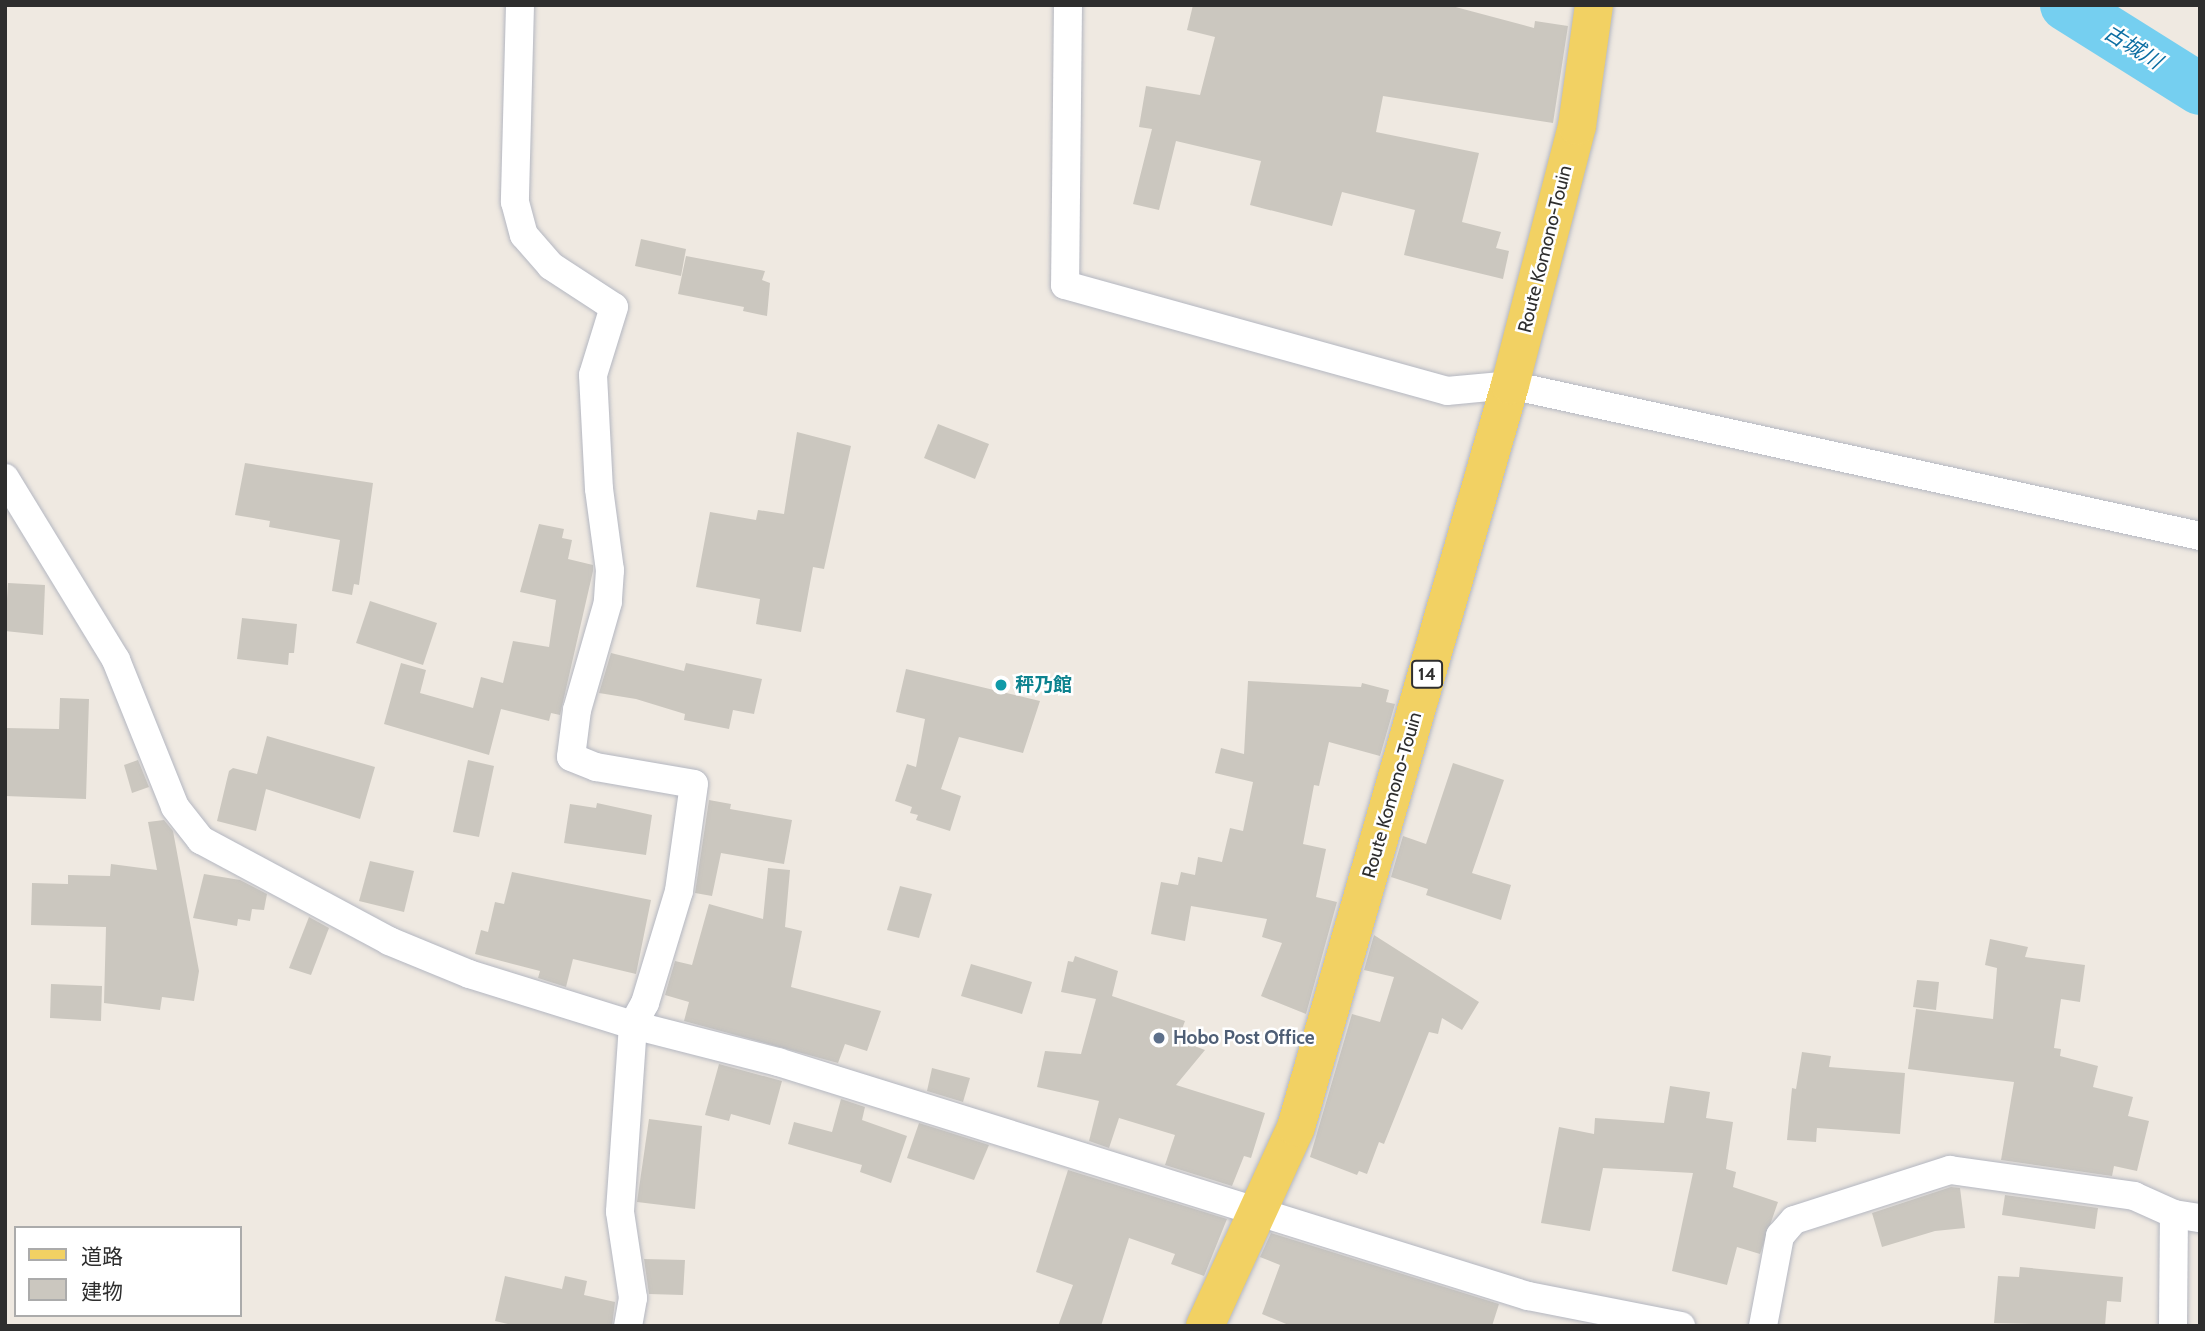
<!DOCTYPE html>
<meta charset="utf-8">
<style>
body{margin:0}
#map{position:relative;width:2205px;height:1331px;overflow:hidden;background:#efe9e1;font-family:Cabin,"Noto Sans JP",sans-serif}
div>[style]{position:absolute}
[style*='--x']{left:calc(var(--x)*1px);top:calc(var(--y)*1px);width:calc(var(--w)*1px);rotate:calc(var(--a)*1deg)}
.river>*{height:52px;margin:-26px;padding:0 26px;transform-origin:26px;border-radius:26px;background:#75cff0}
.building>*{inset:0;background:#cbc7bf}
.roads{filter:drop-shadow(0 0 2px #b4b7c1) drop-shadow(0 0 2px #b4b7c1)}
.minor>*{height:28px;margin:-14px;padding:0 14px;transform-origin:14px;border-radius:14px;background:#fff}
.primary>*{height:38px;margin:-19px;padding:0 19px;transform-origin:19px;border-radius:19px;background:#f2d163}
.dots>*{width:19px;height:19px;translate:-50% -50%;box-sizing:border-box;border:4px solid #fff;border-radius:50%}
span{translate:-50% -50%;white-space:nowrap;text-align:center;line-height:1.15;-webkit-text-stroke:5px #fff;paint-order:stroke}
.shield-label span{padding:2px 5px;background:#fff;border:2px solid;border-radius:5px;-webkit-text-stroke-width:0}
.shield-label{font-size:18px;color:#2e2e2e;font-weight:700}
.street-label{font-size:19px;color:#2e2e2e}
.culture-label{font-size:19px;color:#0d838f;font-weight:700}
.left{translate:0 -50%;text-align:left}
.service-label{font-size:19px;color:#4e5e75;font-weight:700}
.water-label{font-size:21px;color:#0d6fa3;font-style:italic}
.frame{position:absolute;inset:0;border:7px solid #2e2e2e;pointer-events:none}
.legend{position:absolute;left:14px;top:1226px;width:228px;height:91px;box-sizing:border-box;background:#fff;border:2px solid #ababab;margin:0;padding:9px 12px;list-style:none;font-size:21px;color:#2e2e2e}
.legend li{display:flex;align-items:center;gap:14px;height:35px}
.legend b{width:35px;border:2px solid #ababab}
</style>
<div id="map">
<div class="river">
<div style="--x:2066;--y:5;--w:158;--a:32.1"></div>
</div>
<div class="building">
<div style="clip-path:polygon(1193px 5px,1448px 5px,1534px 28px,1535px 21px,1568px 26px,1553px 123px,1383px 96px,1376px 132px,1479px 153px,1462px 222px,1501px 232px,1496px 248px,1509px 251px,1503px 279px,1404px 255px,1415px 210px,1342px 192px,1332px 226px,1250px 205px,1261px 161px,1176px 141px,1159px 210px,1133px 204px,1152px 129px,1139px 127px,1146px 86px,1200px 95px,1215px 37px,1187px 30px)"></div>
<div style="clip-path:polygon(641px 239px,686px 249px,681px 276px,635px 266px)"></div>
<div style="clip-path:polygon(686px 256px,765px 271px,762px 280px,770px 283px,767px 316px,743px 311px,744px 307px,678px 294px)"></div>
<div style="clip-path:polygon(938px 424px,989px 444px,975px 479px,924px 458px)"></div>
<div style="clip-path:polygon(797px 432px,851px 446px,824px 569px,813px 567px,801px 632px,756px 624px,760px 599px,696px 587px,710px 512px,756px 520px,758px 510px,784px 514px)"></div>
<div style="clip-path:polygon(245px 463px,373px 483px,359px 585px,354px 584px,352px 595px,332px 591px,340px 540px,269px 527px,270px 521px,235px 515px)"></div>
<div style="clip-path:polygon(539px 524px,564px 529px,562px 538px,572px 540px,568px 559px,593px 565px,593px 571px,560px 715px,551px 713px,549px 721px,501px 709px,489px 755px,384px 724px,401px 663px,426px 670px,420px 693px,473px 708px,481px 677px,503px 683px,513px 641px,549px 647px,556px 600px,520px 592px)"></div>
<div style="clip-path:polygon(8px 583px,45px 585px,43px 635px,5px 631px)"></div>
<div style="clip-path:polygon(370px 601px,437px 623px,423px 665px,356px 643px)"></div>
<div style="clip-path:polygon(242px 618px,297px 624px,294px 653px,289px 653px,288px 665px,237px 659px)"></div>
<div style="clip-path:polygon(611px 653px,684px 671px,686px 663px,762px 679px,754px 714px,733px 710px,729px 729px,684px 720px,685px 714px,636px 699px,599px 693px)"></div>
<div style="clip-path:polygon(906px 669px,1040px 701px,1023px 753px,959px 737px,941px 789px,961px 796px,950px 831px,916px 820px,918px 815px,910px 813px,912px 807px,895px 801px,907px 764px,916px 767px,925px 719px,896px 712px)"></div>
<div style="clip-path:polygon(1248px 681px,1361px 687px,1362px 683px,1389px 690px,1386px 702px,1395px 704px,1380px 756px,1329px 742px,1319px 786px,1314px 785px,1303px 844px,1326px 849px,1316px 897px,1337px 902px,1306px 1014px,1261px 996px,1282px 943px,1262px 937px,1267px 919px,1191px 906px,1185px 941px,1151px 934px,1161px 882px,1178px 885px,1181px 872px,1195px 875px,1198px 857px,1222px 862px,1230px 828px,1243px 831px,1253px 782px,1215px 773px,1221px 748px,1244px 754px)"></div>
<div style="clip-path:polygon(60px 698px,89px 699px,86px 799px,5px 796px,5px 728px,59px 729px)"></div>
<div style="clip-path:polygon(267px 736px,375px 767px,360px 819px,266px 789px,256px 831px,217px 821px,229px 771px,233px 768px,257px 774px)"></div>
<div style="clip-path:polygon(138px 760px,149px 787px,132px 793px,124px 765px)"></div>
<div style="clip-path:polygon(468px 760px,494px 766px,479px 837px,453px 832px)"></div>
<div style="clip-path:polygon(1453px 763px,1504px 780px,1472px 873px,1511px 885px,1501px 920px,1426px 895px,1428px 889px,1391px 877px,1403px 836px,1426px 844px)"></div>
<div style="clip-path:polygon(709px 800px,731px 804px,730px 809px,792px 820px,784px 864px,721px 853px,712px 896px,695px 893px)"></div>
<div style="clip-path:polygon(597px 803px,652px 815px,646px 855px,564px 843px,570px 804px,596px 808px)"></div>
<div style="clip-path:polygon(164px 820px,173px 831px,199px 971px,194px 1001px,162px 997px,160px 1010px,104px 1003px,106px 927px,31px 925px,32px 883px,68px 884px,68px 875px,110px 876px,111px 864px,157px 870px,148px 822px)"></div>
<div style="clip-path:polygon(370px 861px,414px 871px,404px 912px,359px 901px)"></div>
<div style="clip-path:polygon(768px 868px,790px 870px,785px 927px,802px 931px,791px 987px,881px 1011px,867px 1051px,845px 1044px,838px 1063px,684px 1021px,689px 1002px,665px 995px,675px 961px,692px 965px,709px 904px,763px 919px)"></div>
<div style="clip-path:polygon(512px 872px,651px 900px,636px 974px,573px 959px,566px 987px,538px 978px,540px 971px,475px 954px,481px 930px,488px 932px,495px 902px,504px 904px)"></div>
<div style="clip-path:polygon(204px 874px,240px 880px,267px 894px,264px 910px,252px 909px,250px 921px,238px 919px,237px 926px,193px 918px)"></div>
<div style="clip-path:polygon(900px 886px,932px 894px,919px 938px,887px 930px)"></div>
<div style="clip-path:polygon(309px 917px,329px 928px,311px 975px,289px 968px)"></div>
<div style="clip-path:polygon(1374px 935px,1479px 1002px,1462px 1030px,1442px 1018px,1438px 1034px,1429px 1032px,1384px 1144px,1379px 1142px,1367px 1174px,1359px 1171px,1357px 1175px,1310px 1157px,1352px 1014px,1380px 1022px,1394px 977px,1364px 970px)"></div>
<div style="clip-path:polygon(1990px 939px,2028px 947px,2025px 957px,2085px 965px,2080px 1002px,2061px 999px,2054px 1048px,2061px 1049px,2060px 1056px,2098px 1066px,2093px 1087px,2133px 1097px,2128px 1116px,2149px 1121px,2137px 1171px,2114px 1166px,2112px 1176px,2001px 1160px,2014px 1082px,1908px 1069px,1916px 1009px,1993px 1019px,1997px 968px,1985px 965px)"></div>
<div style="clip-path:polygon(1075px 956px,1118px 971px,1112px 996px,1185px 1021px,1178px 1040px,1205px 1050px,1176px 1085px,1265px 1113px,1251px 1158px,1244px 1156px,1232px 1186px,1165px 1165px,1175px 1135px,1119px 1118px,1109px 1148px,1089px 1141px,1099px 1101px,1037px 1087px,1045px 1051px,1081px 1054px,1096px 999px,1061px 992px,1068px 961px,1073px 962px)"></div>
<div style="clip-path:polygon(971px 964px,1032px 982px,1022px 1014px,961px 996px)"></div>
<div style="clip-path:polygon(1917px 980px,1939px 982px,1936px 1010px,1913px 1007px)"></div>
<div style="clip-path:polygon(51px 984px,102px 986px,101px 1021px,50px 1018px)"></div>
<div style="clip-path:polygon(1802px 1052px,1831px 1056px,1829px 1067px,1905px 1073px,1900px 1134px,1817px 1128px,1816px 1142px,1787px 1140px,1792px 1088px,1796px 1089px)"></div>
<div style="clip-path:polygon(719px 1064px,782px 1081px,770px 1125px,731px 1114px,729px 1121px,705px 1115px)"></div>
<div style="clip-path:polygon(932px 1068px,970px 1078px,963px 1102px,927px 1091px)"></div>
<div style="clip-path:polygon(1670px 1086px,1710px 1092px,1706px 1118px,1733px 1122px,1726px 1169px,1736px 1172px,1733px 1187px,1778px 1202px,1760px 1254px,1737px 1247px,1727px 1285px,1672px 1271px,1693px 1173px,1603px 1168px,1590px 1231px,1541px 1223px,1559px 1127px,1594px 1134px,1595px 1118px,1664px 1123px)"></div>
<div style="clip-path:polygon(841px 1099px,865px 1107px,862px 1120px,907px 1136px,891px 1183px,860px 1172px,862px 1165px,788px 1144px,794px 1122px,832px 1132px)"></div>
<div style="clip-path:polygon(649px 1119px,702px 1126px,695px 1209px,637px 1202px)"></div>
<div style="clip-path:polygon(919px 1123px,989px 1145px,974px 1180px,907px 1158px)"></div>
<div style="clip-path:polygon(1068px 1170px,1227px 1219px,1204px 1276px,1171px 1264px,1175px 1254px,1129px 1238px,1101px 1326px,1058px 1326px,1073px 1285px,1036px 1272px)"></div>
<div style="clip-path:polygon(1951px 1187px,1960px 1188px,1965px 1228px,1935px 1231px,1882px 1247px,1872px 1213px)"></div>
<div style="clip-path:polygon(2005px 1195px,2098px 1208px,2095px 1229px,2002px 1215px)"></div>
<div style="clip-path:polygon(1271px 1233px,1499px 1304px,1492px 1326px,1291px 1326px,1262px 1314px,1280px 1265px,1260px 1257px)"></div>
<div style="clip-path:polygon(644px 1259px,685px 1260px,683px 1295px,649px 1294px)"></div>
<div style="clip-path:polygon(2020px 1267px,2123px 1277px,2121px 1302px,2107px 1301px,2105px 1326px,1994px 1323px,1998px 1276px,2019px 1277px)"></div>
<div style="clip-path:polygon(505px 1276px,562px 1289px,565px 1276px,587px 1281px,584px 1295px,615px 1302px,612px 1326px,516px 1326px,495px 1321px)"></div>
</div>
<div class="roads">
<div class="minor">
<div style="--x:520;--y:5;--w:197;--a:91.5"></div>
<div style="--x:515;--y:202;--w:34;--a:75"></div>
<div style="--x:524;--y:235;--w:41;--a:48.9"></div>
<div style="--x:551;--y:266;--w:75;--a:33.1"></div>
<div style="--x:614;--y:307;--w:71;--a:107.2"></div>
<div style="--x:593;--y:375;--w:114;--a:87"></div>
<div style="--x:599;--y:489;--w:82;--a:82.3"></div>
<div style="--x:610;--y:570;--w:32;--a:94"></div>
<div style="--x:608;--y:602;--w:112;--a:106"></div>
<div style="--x:577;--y:710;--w:47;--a:97.3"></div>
<div style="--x:571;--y:757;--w:27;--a:22"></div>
<div style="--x:596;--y:767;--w:99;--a:9.8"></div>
<div style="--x:694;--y:784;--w:108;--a:98"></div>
<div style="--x:679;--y:891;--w:117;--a:106.9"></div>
<div style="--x:645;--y:1003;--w:25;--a:119"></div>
<div style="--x:633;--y:1025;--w:187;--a:94"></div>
<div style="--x:620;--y:1212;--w:87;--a:81.4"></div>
<div style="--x:633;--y:1298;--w:28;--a:100"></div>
<div style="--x:1068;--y:5;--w:280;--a:90.6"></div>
<div style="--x:1065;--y:285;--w:396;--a:15.5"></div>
<div style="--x:1447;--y:391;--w:63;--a:-5.4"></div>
<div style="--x:1510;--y:385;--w:706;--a:12.34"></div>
<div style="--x:5;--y:478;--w:213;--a:58.6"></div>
<div style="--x:116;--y:660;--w:158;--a:68.1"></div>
<div style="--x:175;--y:807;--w:42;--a:51.8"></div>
<div style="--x:201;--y:840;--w:213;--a:28.2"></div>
<div style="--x:389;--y:941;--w:87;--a:22.4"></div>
<div style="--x:469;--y:974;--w:172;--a:17.3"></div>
<div style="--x:633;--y:1025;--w:150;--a:14.3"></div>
<div style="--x:778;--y:1062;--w:786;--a:17.33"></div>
<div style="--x:1528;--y:1296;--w:156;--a:11.1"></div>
<div style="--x:1763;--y:1326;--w:92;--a:-79.3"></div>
<div style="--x:1780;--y:1236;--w:21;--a:-49"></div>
<div style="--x:1794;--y:1220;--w:164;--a:-17.8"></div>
<div style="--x:1950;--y:1170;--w:186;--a:8"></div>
<div style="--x:2134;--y:1196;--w:44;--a:24.2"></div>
<div style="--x:2174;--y:1214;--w:26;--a:9"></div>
<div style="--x:2173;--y:1326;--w:112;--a:-89.5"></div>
</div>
<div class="primary">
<div style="--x:1205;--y:1326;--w:219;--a:-65.4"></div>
<div style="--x:1296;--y:1127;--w:772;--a:-73.91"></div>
<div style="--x:1510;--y:385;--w:268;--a:-75.5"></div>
<div style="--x:1577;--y:126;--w:122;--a:-82"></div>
</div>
</div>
<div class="dots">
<div style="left:1001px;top:685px;background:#0f9aa8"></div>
<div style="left:1159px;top:1038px;background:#5c6f8a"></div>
</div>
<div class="shield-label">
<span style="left:1427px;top:674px">14</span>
</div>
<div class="street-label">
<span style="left:1545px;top:249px;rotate:-76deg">Route Komono-Touin</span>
<span style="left:1392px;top:795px;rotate:-74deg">Route Komono-Touin</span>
</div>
<div class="culture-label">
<span class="left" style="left:1015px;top:685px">秤乃館</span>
</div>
<div class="service-label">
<span class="left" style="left:1173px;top:1038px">Hobo Post Office</span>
</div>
<div class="water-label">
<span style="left:2133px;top:47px;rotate:32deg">古城川</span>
</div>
<div class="frame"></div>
<ul class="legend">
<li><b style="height:9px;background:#f2d163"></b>道路</li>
<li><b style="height:19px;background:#cbc7bf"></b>建物</li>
</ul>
</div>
